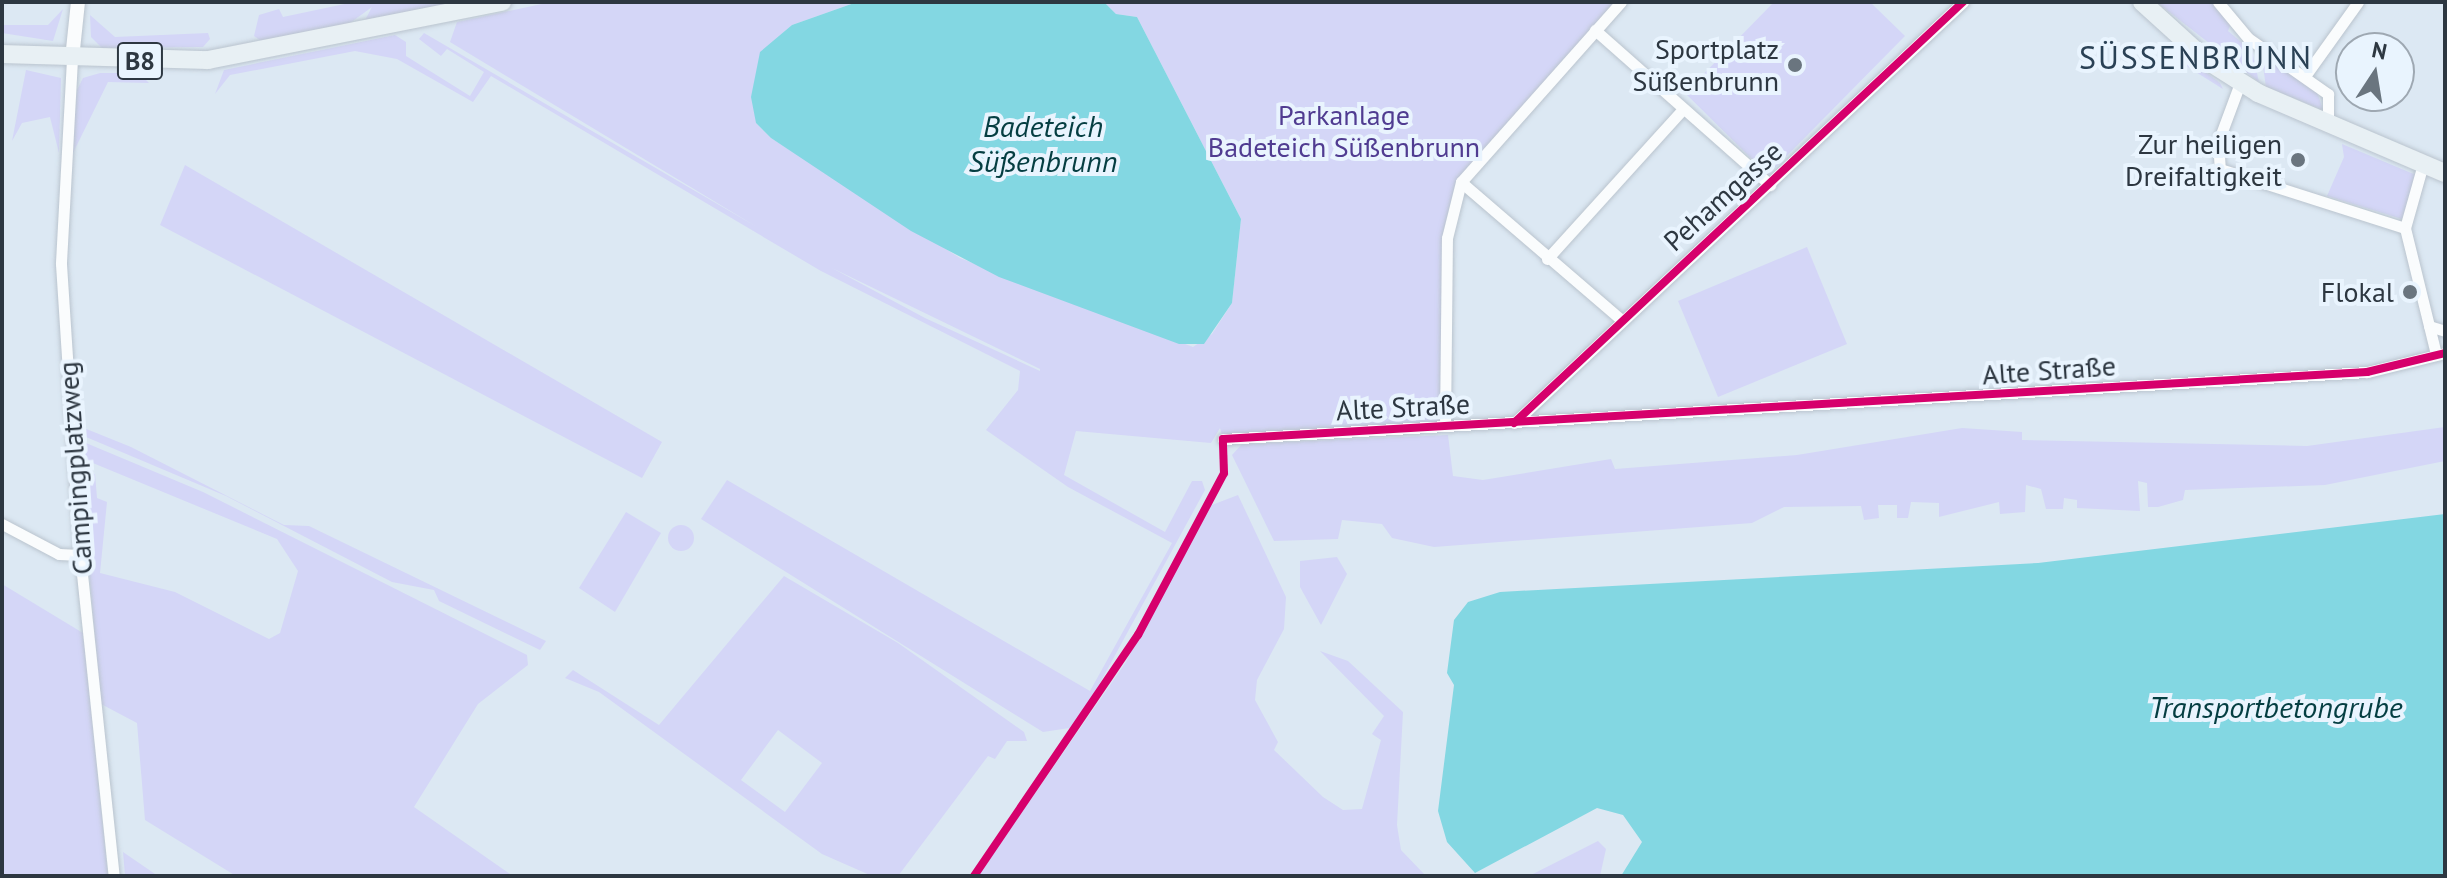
<!DOCTYPE html>
<meta charset="utf-8">
<style>
body{margin:0}
#map{position:relative;width:2447px;height:878px;overflow:hidden;background:#dce8f3;font-family:"PT Sans",sans-serif}
div>[style]{position:absolute}
[style*='--x']{left:calc(var(--x)*1px);top:calc(var(--y)*1px);width:calc(var(--w)*1px);rotate:calc(var(--a)*1deg)}
.green>*{inset:0;background:#d4d6f7}
.round{border-radius:50%}
.water>*{inset:0;background:#83d7e2}
.roads{filter:drop-shadow(0 0 2px #bac4ce) drop-shadow(0 0 2px #bac4ce)}
.minor>*{height:11px;margin:-5.5px;padding:0 5.5px;transform-origin:5.5px;border-radius:5.5px;background:#fafcfd}
.tertiary>*{height:14px;margin:-7px;padding:0 7px;transform-origin:7px;border-radius:7px;background:#fafcfd}
.primary>*{height:18px;margin:-9px;padding:0 9px;transform-origin:9px;border-radius:9px;background:#e8f0f4}
.cycleway>*{height:8px;margin:-4px;padding:0 4px;transform-origin:4px;border-radius:4px;background:#d6006c}
.dots>*{width:22px;height:22px;translate:-50% -50%;box-sizing:border-box;border:4px solid #e9f4fe;border-radius:50%}
span{translate:-50% -50%;white-space:nowrap;text-align:center;line-height:1.15;-webkit-text-stroke:8px #e9f4fe;paint-order:stroke}
.shield-label span{padding:2px 6px;background:#e9f4fe;border:2px solid;border-radius:6px;-webkit-text-stroke-width:0}
.shield-label{font-size:26px;color:#2d3741;font-weight:700}
.poi-label{font-size:28px;color:#2d3741}
.right{translate:-100% -50%;text-align:right}
.park-label{font-size:28px;color:#503c91}
.street-label{font-size:28px;color:#2d3741}
.water-label{font-size:30px;color:#053e42;font-style:italic}
.quarter-label{font-size:32px;color:#2a4155;letter-spacing:2px}
.frame{position:absolute;inset:0;border:4px solid #2d3741;pointer-events:none}
.north{position:absolute;left:2335px;top:32px;width:80px;height:80px;box-sizing:border-box;background:#e9f4fe;border:2px solid #9ea8b2;border-radius:50%;rotate:12deg;font-size:22px;font-weight:700;line-height:32px;text-align:center;color:#2d3741}
.north::after{content:'';display:block;margin:auto;width:28px;height:36px;background:#6a757f;clip-path:polygon(50% 0,100% 100%,50% 72%,0 100%)}
</style>
<div id="map">
<div class="green">
<div style="clip-path:polygon(354px 2px,463px 2px,364px 22px,372px 7px,350px 23px,261px 41px,254px 36px,259px 15px,279px 9px,283px 17px)"></div>
<div style="clip-path:polygon(evenodd,551px 2px,857px 2px,792px 25px,760px 53px,756px 123px,771px 138px,960px 258px,1193px 347px,1212px 334px,1232px 303px,1241px 219px,1137px 17px,1116px 14px,1104px 2px,1621px 2px,1461px 182px,1447px 238px,1445px 426px,1223px 439px,1220px 428px,1211px 443px,1076px 431px,1064px 475px,1165px 532px,1192px 481px,1202px 481px,1205px 490px,1076px 727px,1043px 732px,701px 519px,727px 480px,1090px 691px,1172px 543px,1068px 487px,986px 430px,1018px 390px,1020px 371px,821px 271px,491px 76px,473px 102px,397px 59px,355px 51px,230px 75px,215px 94px,224px 70px,395px 35px,406px 42px,406px 56px,470px 96px,484px 72px,447px 49px,441px 56px,419px 39px,424px 33px,757px 227px,450px 42px,457px 22px,551px 2px,832px 268px,1040px 369px,1040px 371px,925px 318px,832px 268px)"></div>
<div style="clip-path:polygon(1774px 2px,1870px 2px,1905px 36px,1768px 175px,1685px 93px)"></div>
<div style="clip-path:polygon(2216px 2px,2232px 21px,2228px 31px,2252px 51px,2259px 82px,2159px 4px)"></div>
<div style="clip-path:polygon(63px 9px,53px 41px,2px 33px,2px 25px,48px 25px)"></div>
<div style="clip-path:polygon(90px 15px,115px 37px,208px 33px,210px 39px,203px 47px,102px 48px,91px 37px)"></div>
<div style="clip-path:polygon(2168px 44px,2220px 83px,2223px 89px,2164px 52px)"></div>
<div style="clip-path:polygon(2261px 52px,2317px 92px,2323px 110px,2266px 87px)"></div>
<div style="clip-path:polygon(26px 70px,61px 78px,59px 153px,50px 117px,22px 123px,12px 141px)"></div>
<div style="clip-path:polygon(100px 73px,139px 73px,149px 83px,108px 82px,71px 157px,77px 90px,83px 78px)"></div>
<div style="clip-path:polygon(2342px 144px,2416px 175px,2402px 219px,2327px 196px,2344px 157px)"></div>
<div style="clip-path:polygon(185px 165px,662px 442px,642px 478px,160px 225px)"></div>
<div style="clip-path:polygon(1807px 247px,1847px 344px,1718px 397px,1678px 301px)"></div>
<div style="clip-path:polygon(79px 426px,131px 447px,284px 525px,309px 526px,546px 641px,540px 650px,439px 601px,434px 590px,392px 582px,226px 496px,86px 437px)"></div>
<div style="clip-path:polygon(2445px 427px,2445px 461px,2325px 485px,2185px 490px,2183px 500px,2158px 507px,2148px 507px,2147px 483px,2138px 481px,2140px 511px,2077px 508px,2077px 500px,2064px 498px,2063px 509px,2046px 509px,2041px 489px,2026px 485px,2025px 512px,2000px 514px,1999px 502px,1939px 517px,1939px 503px,1911px 502px,1908px 518px,1897px 518px,1897px 505px,1878px 505px,1879px 518px,1864px 520px,1861px 506px,1784px 507px,1752px 523px,1434px 547px,1392px 538px,1382px 524px,1342px 520px,1338px 539px,1274px 541px,1232px 455px,1242px 444px,1448px 435px,1453px 476px,1483px 480px,1611px 459px,1615px 469px,1797px 455px,1962px 428px,2022px 432px,2022px 440px,2307px 446px)"></div>
<div style="clip-path:polygon(86px 443px,203px 492px,527px 655px,528px 665px,478px 704px,414px 807px,513px 876px,236px 876px,145px 820px,137px 723px,101px 704px,80px 470px,95px 474px,97px 498px,107px 502px,100px 573px,175px 592px,269px 639px,280px 633px,298px 571px,277px 539px,88px 461px,79px 450px)"></div>
<div style="clip-path:polygon(1238px 495px,1286px 597px,1284px 629px,1257px 680px,1255px 700px,1278px 742px,1274px 750px,1323px 797px,1343px 810px,1362px 809px,1381px 740px,1372px 734px,1384px 716px,1320px 651px,1348px 661px,1403px 712px,1397px 825px,1401px 850px,1426px 876px,978px 876px,1126px 662px,1204px 508px)"></div>
<div style="clip-path:polygon(626px 512px,661px 533px,615px 612px,579px 588px)"></div>
<div class="round" style="left:668px;top:525px;width:26px;height:26px"></div>
<div style="clip-path:polygon(1337px 557px,1347px 574px,1321px 625px,1300px 587px,1300px 561px)"></div>
<div style="clip-path:polygon(evenodd,784px 576px,898px 643px,1024px 732px,1027px 741px,1007px 741px,995px 759px,988px 756px,898px 876px,872px 876px,822px 854px,599px 692px,565px 678px,573px 670px,659px 725px,784px 576px,778px 730px,822px 763px,785px 812px,741px 780px,778px 730px)"></div>
<div style="clip-path:polygon(2px 584px,83px 633px,108px 876px,2px 876px)"></div>
<div style="clip-path:polygon(1598px 841px,1606px 849px,1600px 876px,1529px 876px)"></div>
<div style="clip-path:polygon(123px 852px,158px 876px,125px 876px)"></div>
</div>
<div class="water">
<div style="clip-path:polygon(857px 2px,1104px 2px,1116px 14px,1137px 17px,1241px 219px,1232px 303px,1204px 344px,1179px 344px,999px 277px,911px 231px,771px 138px,756px 123px,751px 97px,760px 52px,792px 25px)"></div>
<div style="clip-path:polygon(2445px 514px,2445px 876px,1621px 876px,1642px 842px,1623px 815px,1597px 808px,1475px 873px,1447px 842px,1438px 811px,1454px 685px,1447px 673px,1454px 620px,1468px 602px,1500px 592px,2038px 563px)"></div>
</div>
<div class="roads">
<div class="minor">
<div style="--x:2218;--y:2;--w:47;--a:50.2"></div>
<div style="--x:2248;--y:38;--w:98;--a:35"></div>
<div style="--x:2328;--y:94;--w:30;--a:90"></div>
<div style="--x:1595;--y:30;--w:234;--a:41.5"></div>
<div style="--x:72;--y:59;--w:205;--a:93.1"></div>
<div style="--x:61;--y:264;--w:292;--a:86.3"></div>
<div style="--x:80;--y:555;--w:323;--a:84"></div>
<div style="--x:2305;--y:76;--w:91;--a:-54.4"></div>
<div style="--x:2240;--y:83;--w:63;--a:110.4"></div>
<div style="--x:2218;--y:142;--w:27;--a:86"></div>
<div style="--x:2220;--y:169;--w:194;--a:17.7"></div>
<div style="--x:2423;--y:164;--w:66;--a:105.7"></div>
<div style="--x:2405;--y:228;--w:130;--a:76.2"></div>
<div style="--x:1461;--y:182;--w:210;--a:40.7"></div>
<div style="--x:1547;--y:259;--w:202;--a:-47.8"></div>
<div style="--x:2429;--y:326;--w:17;--a:17"></div>
<div style="--x:1514;--y:423;--w:616;--a:-43.16"></div>
<div style="--x:1445;--y:426;--w:188;--a:-89.4"></div>
<div style="--x:1447;--y:238;--w:58;--a:-76"></div>
<div style="--x:1461;--y:182;--w:241;--a:-48.4"></div>
<div style="--x:1223;--y:439;--w:1146;--a:-3.35"></div>
<div style="--x:2367;--y:372;--w:80;--a:-13.7"></div>
<div style="--x:2;--y:524;--w:64;--a:27.8"></div>
<div style="--x:59;--y:554;--w:21;--a:3"></div>
</div>
<div class="tertiary">
<div style="--x:72;--y:59;--w:57;--a:-84"></div>
</div>
<div class="primary">
<div style="--x:2142;--y:2;--w:86;--a:42.2"></div>
<div style="--x:2206;--y:60;--w:62;--a:32.4"></div>
<div style="--x:2258;--y:93;--w:203;--a:23.2"></div>
<div style="--x:2;--y:54;--w:206;--a:1.7"></div>
<div style="--x:208;--y:60;--w:300;--a:-11.2"></div>
</div>
</div>
<div class="cycleway">
<div style="--x:1514;--y:423;--w:616;--a:-43.16"></div>
<div style="--x:974;--y:876;--w:292;--a:-55.8"></div>
<div style="--x:1138;--y:635;--w:183;--a:-62"></div>
<div style="--x:1224;--y:473;--w:34;--a:-92"></div>
<div style="--x:1223;--y:439;--w:1146;--a:-3.35"></div>
<div style="--x:2367;--y:372;--w:80;--a:-13.7"></div>
</div>
<div class="dots">
<div style="left:1795px;top:65px;background:#6a757f"></div>
<div style="left:2298px;top:160px;background:#6a757f"></div>
<div style="left:2410px;top:292px;background:#6a757f"></div>
</div>
<div class="shield-label">
<span style="left:140px;top:61px">B8</span>
</div>
<div class="poi-label">
<span class="right" style="left:1779px;top:65px">Sportplatz<br>Süßenbrunn</span>
<span class="right" style="left:2282px;top:160px">Zur heiligen<br>Dreifaltigkeit</span>
<span class="right" style="left:2394px;top:292px">Flokal</span>
</div>
<div class="park-label">
<span style="left:1344px;top:131px">Parkanlage<br>Badeteich Süßenbrunn</span>
</div>
<div class="street-label">
<span style="left:1723px;top:196px;rotate:-42deg">Pehamgasse</span>
<span style="left:2049px;top:370px;rotate:-4deg">Alte Straße</span>
<span style="left:1403px;top:407px;rotate:-3deg">Alte Straße</span>
<span style="left:75px;top:468px;rotate:-94deg">Campingplatzweg</span>
</div>
<div class="water-label">
<span style="left:1043px;top:143px">Badeteich<br>Süßenbrunn</span>
<span style="left:2276px;top:707px">Transportbetongrube</span>
</div>
<div class="quarter-label">
<span style="left:2196px;top:57px">SÜSSENBRUNN</span>
</div>
<div class="frame"></div>
<div class="north">N</div>
</div>
